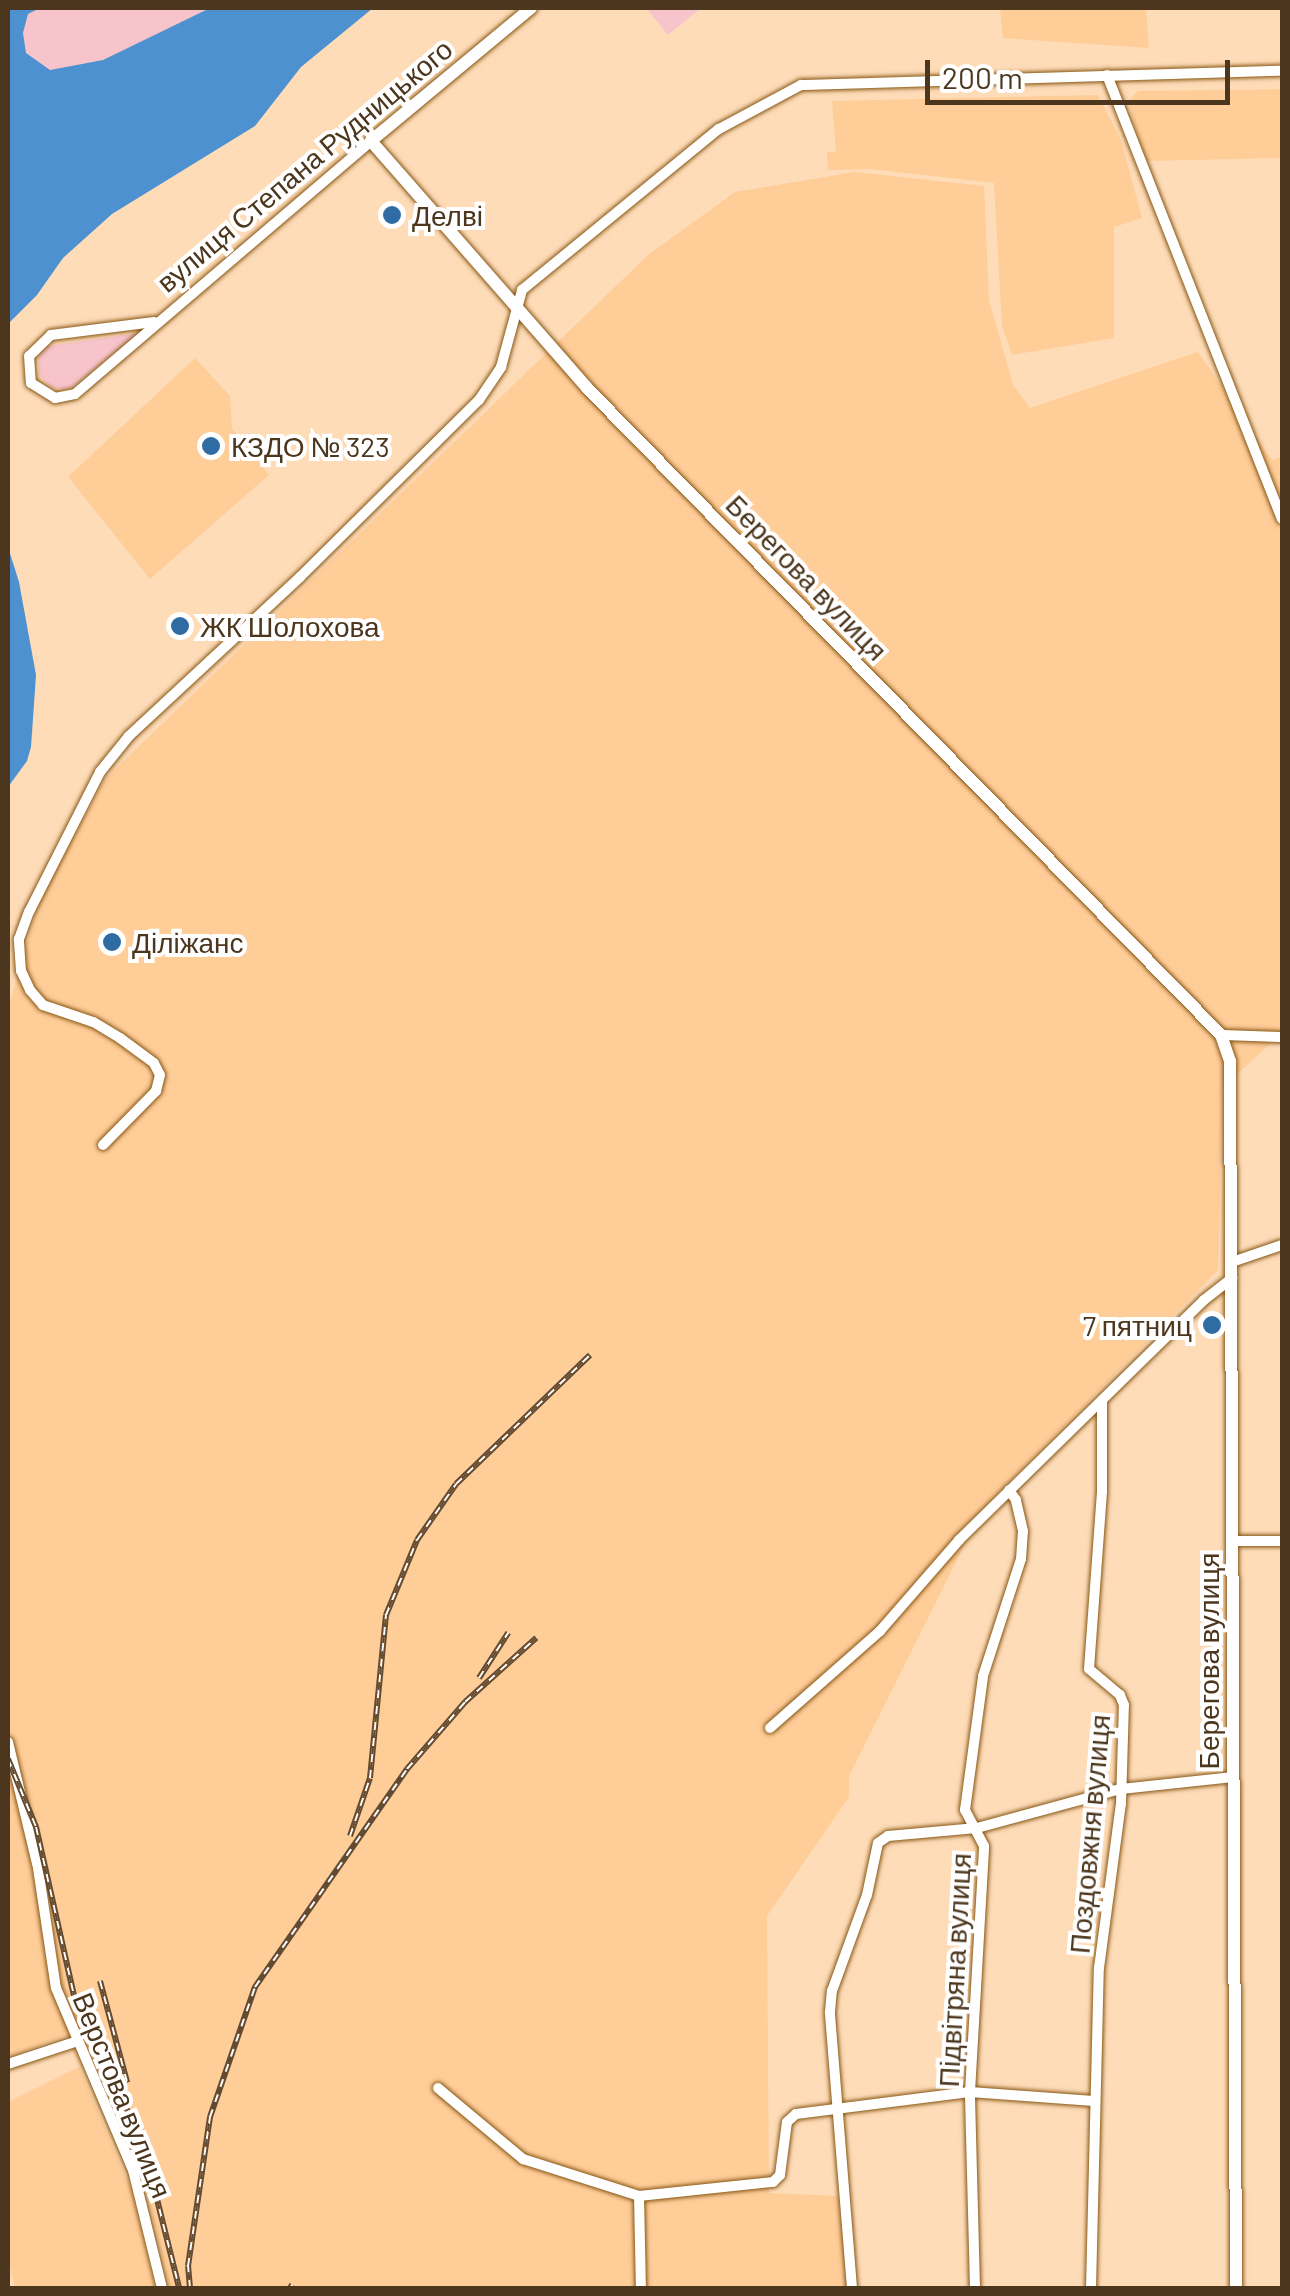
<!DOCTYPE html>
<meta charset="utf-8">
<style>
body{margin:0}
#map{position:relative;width:1290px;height:2296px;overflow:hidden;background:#fedcb8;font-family:Barlow,sans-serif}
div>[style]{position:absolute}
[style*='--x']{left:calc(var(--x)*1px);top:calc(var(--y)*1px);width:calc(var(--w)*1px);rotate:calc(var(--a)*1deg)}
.built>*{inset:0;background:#ffcd98}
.green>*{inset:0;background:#f8c4cc}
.water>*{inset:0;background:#4d91d0}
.roads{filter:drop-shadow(0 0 2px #875613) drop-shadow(0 0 2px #875613)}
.minor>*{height:10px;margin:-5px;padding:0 5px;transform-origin:5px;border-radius:5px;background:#fff}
.tertiary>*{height:12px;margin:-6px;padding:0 6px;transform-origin:6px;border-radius:6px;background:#fff}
.rail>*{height:6px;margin-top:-3px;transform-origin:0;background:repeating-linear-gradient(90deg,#fff 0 8px,#634b31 0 16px);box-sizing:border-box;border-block:2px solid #634b31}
.dots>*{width:28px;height:28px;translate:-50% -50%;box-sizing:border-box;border:5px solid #fff;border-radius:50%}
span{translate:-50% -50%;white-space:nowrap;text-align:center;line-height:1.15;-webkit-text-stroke:8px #fff;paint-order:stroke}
.street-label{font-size:28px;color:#4c361d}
.poi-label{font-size:28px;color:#4c361d}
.left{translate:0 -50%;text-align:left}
.right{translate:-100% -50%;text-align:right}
.frame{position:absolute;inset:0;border:10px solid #4c361d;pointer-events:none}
.scale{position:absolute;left:925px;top:60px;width:305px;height:45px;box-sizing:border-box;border:5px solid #4c361d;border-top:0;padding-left:12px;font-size:30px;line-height:35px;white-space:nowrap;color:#4c361d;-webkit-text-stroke:8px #fff;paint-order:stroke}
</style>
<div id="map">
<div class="built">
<div style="clip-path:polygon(1000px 8px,1146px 8px,1149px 48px,1003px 38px)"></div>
<div style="clip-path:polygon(1282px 89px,1282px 158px,1145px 161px,1128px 101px,1138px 91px)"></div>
<div style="clip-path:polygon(1098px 95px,1121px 140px,1142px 218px,1114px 227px,1114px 338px,1012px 355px,1002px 326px,994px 183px,870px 169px,828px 170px,827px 152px,836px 152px,832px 101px)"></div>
<div style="clip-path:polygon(855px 172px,984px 186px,989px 300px,1013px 385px,1030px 408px,1198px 352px,1272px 460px,1282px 457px,1282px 1033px,1222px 1088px,1218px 1270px,983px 1508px,849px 1776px,849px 1797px,767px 1916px,769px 2193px,838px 2196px,848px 2288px,170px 2288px,131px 2127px,89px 2044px,65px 2036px,8px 2057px,8px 1008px,40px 899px,106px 778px,648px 255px,735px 192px)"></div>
<div style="clip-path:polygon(195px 358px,230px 396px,232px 428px,269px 475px,150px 579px,68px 477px)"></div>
<div style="clip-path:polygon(79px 2067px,134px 2196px,155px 2288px,15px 2288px,8px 2258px,8px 2102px)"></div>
</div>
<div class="green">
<div style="clip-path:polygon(40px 8px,210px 8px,103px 60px,50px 70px,26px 54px,23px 33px,28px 14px)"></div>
<div style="clip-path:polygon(646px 8px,701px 8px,668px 35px)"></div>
<div style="clip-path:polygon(139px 333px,70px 389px,52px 388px,39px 375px,39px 356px,47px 346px)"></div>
</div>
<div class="water">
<div style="clip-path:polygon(8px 8px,40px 8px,28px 14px,23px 33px,26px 53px,50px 70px,103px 60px,210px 8px,373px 8px,301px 67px,255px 126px,112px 214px,63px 258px,37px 295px,8px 324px)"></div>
<div style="clip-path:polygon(8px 547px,19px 582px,36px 675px,31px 747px,27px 761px,8px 787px)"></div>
</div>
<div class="roads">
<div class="minor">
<div style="--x:1107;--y:75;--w:477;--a:68.5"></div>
<div style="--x:154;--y:322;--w:104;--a:172.8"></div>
<div style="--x:51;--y:335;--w:30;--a:136"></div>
<div style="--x:29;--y:356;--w:27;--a:86"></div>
<div style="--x:31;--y:383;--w:28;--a:32"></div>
<div style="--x:55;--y:398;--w:20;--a:-11"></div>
<div style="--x:75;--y:394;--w:389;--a:-40.5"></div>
<div style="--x:1221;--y:1035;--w:61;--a:1.9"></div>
<div style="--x:103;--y:1145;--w:76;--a:-45.5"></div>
<div style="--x:156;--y:1091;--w:16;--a:-76"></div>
<div style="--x:160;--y:1075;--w:13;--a:-117"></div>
<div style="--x:154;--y:1063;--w:42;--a:-143.7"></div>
<div style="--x:120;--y:1038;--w:31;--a:-149"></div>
<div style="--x:93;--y:1022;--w:53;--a:-161.2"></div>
<div style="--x:43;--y:1005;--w:20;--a:-131"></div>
<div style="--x:30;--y:990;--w:21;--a:-115"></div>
<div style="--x:21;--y:971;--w:32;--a:-94"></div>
<div style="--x:19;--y:939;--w:29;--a:-70"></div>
<div style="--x:29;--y:912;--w:157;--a:-63.1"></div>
<div style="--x:100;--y:772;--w:46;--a:-51.1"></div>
<div style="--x:129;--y:736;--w:233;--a:-42.9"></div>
<div style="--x:300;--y:577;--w:252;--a:-44.7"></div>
<div style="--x:479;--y:400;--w:40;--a:-56"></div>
<div style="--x:501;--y:367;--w:80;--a:-74.7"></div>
<div style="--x:522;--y:290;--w:254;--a:-39.3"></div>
<div style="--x:719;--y:129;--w:93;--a:-28.2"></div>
<div style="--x:801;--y:85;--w:481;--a:-1.7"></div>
<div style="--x:1232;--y:1262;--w:53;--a:-18.8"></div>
<div style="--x:1232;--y:1541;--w:50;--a:0"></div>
<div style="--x:770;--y:1728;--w:147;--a:-41.4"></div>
<div style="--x:880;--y:1631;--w:121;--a:-49"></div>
<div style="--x:959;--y:1540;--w:343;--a:-44.4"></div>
<div style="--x:1204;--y:1300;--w:36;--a:-38"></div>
<div style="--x:8;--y:1742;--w:130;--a:76.6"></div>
<div style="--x:38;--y:1868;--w:121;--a:81.5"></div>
<div style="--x:56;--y:1988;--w:198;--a:67.1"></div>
<div style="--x:133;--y:2170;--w:122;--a:76.2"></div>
<div style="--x:8;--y:2064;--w:71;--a:-18.2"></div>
<div style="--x:438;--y:2088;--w:111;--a:39.9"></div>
<div style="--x:523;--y:2159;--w:122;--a:17.7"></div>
<div style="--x:639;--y:2196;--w:135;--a:-6"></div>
<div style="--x:773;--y:2182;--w:10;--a:-45"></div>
<div style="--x:780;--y:2175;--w:53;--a:-82.5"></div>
<div style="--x:787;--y:2122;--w:12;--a:-42"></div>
<div style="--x:796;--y:2114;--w:175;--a:-7.2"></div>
<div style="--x:970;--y:2092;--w:124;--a:4.2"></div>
<div style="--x:639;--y:2196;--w:92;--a:88.8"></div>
<div style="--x:852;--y:2288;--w:277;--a:-94.6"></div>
<div style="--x:830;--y:2012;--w:21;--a:-85"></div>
<div style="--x:832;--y:1991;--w:102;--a:-70"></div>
<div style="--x:867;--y:1895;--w:53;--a:-78.1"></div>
<div style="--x:878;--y:1843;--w:12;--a:-35"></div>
<div style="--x:888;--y:1836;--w:89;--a:-5.1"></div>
<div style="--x:977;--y:1828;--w:149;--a:-15.2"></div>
<div style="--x:1121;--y:1789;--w:113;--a:-6.1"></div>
<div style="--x:975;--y:2288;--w:196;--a:-91.5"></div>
<div style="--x:970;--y:2092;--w:246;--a:-86.7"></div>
<div style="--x:984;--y:1846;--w:41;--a:-117.8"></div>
<div style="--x:965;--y:1810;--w:135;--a:-82.3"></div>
<div style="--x:983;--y:1676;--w:123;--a:-72"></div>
<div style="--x:1021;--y:1559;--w:28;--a:-86"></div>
<div style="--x:1023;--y:1531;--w:32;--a:-103"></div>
<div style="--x:1016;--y:1500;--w:12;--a:-125"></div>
<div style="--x:1091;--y:2288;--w:320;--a:-88.6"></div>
<div style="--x:1099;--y:1968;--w:165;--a:-82.4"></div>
<div style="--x:1121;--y:1804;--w:99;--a:-88.3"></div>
<div style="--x:1124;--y:1705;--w:11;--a:-112"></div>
<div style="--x:1120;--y:1695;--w:40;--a:-140"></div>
<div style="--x:1089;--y:1669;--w:178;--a:-85.8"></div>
<div style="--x:1102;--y:1491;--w:90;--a:-90"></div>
</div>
<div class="tertiary">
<div style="--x:531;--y:8;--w:208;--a:140.3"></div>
<div style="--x:371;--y:141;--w:328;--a:48.8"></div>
<div style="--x:587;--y:388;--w:906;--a:45.58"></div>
<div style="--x:1221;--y:1035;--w:28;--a:71"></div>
<div style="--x:1230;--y:1061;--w:1227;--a:89.72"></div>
</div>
</div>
<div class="rail">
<div style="--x:479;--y:1678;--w:54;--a:-57.2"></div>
<div style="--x:8;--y:1759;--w:74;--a:67.6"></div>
<div style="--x:36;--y:1827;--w:173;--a:77.3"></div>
<div style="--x:74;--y:1996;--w:163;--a:65"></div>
<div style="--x:350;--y:1836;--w:61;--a:-71"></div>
<div style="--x:370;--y:1778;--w:164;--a:-84.4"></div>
<div style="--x:386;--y:1615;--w:81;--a:-67.5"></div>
<div style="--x:417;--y:1540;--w:68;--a:-55.1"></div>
<div style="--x:456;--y:1484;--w:186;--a:-43.9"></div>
<div style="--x:100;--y:1981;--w:105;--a:75"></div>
<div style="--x:140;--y:2131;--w:162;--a:76"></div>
<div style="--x:190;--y:2288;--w:22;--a:-95"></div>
<div style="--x:188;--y:2266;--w:151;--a:-81.6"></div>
<div style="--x:210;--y:2117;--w:138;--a:-70.9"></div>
<div style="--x:255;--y:1987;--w:266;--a:-55.1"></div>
<div style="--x:407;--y:1769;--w:89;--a:-49.1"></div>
<div style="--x:465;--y:1702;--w:96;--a:-42"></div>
<div style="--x:290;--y:2288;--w:4;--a:-56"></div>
</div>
<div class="dots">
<div style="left:392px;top:215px;background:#2e6ca3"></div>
<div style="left:211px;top:446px;background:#2e6ca3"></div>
<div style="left:180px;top:626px;background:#2e6ca3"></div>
<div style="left:112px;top:942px;background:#2e6ca3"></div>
<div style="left:1212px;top:1325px;background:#2e6ca3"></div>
</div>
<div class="street-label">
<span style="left:304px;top:165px;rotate:-40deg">вулиця Степана Рудницького</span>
<span style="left:807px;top:577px;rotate:46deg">Берегова вулиця</span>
<span style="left:1208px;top:1661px;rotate:-90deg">Берегова вулиця</span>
<span style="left:1089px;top:1834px;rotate:-85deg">Поздовжня вулиця</span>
<span style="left:954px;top:1970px;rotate:-87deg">Підвітряна вулиця</span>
<span style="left:123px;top:2095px;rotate:68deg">Верстова вулиця</span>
</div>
<div class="poi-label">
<span class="left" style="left:412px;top:215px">Делві</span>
<span class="left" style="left:231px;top:446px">КЗДО № 323</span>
<span class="left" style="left:200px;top:626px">ЖК Шолохова</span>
<span class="left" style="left:132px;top:942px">Діліжанс</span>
<span class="right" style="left:1192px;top:1325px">7 пятниц</span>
</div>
<div class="frame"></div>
<div class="scale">200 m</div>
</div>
